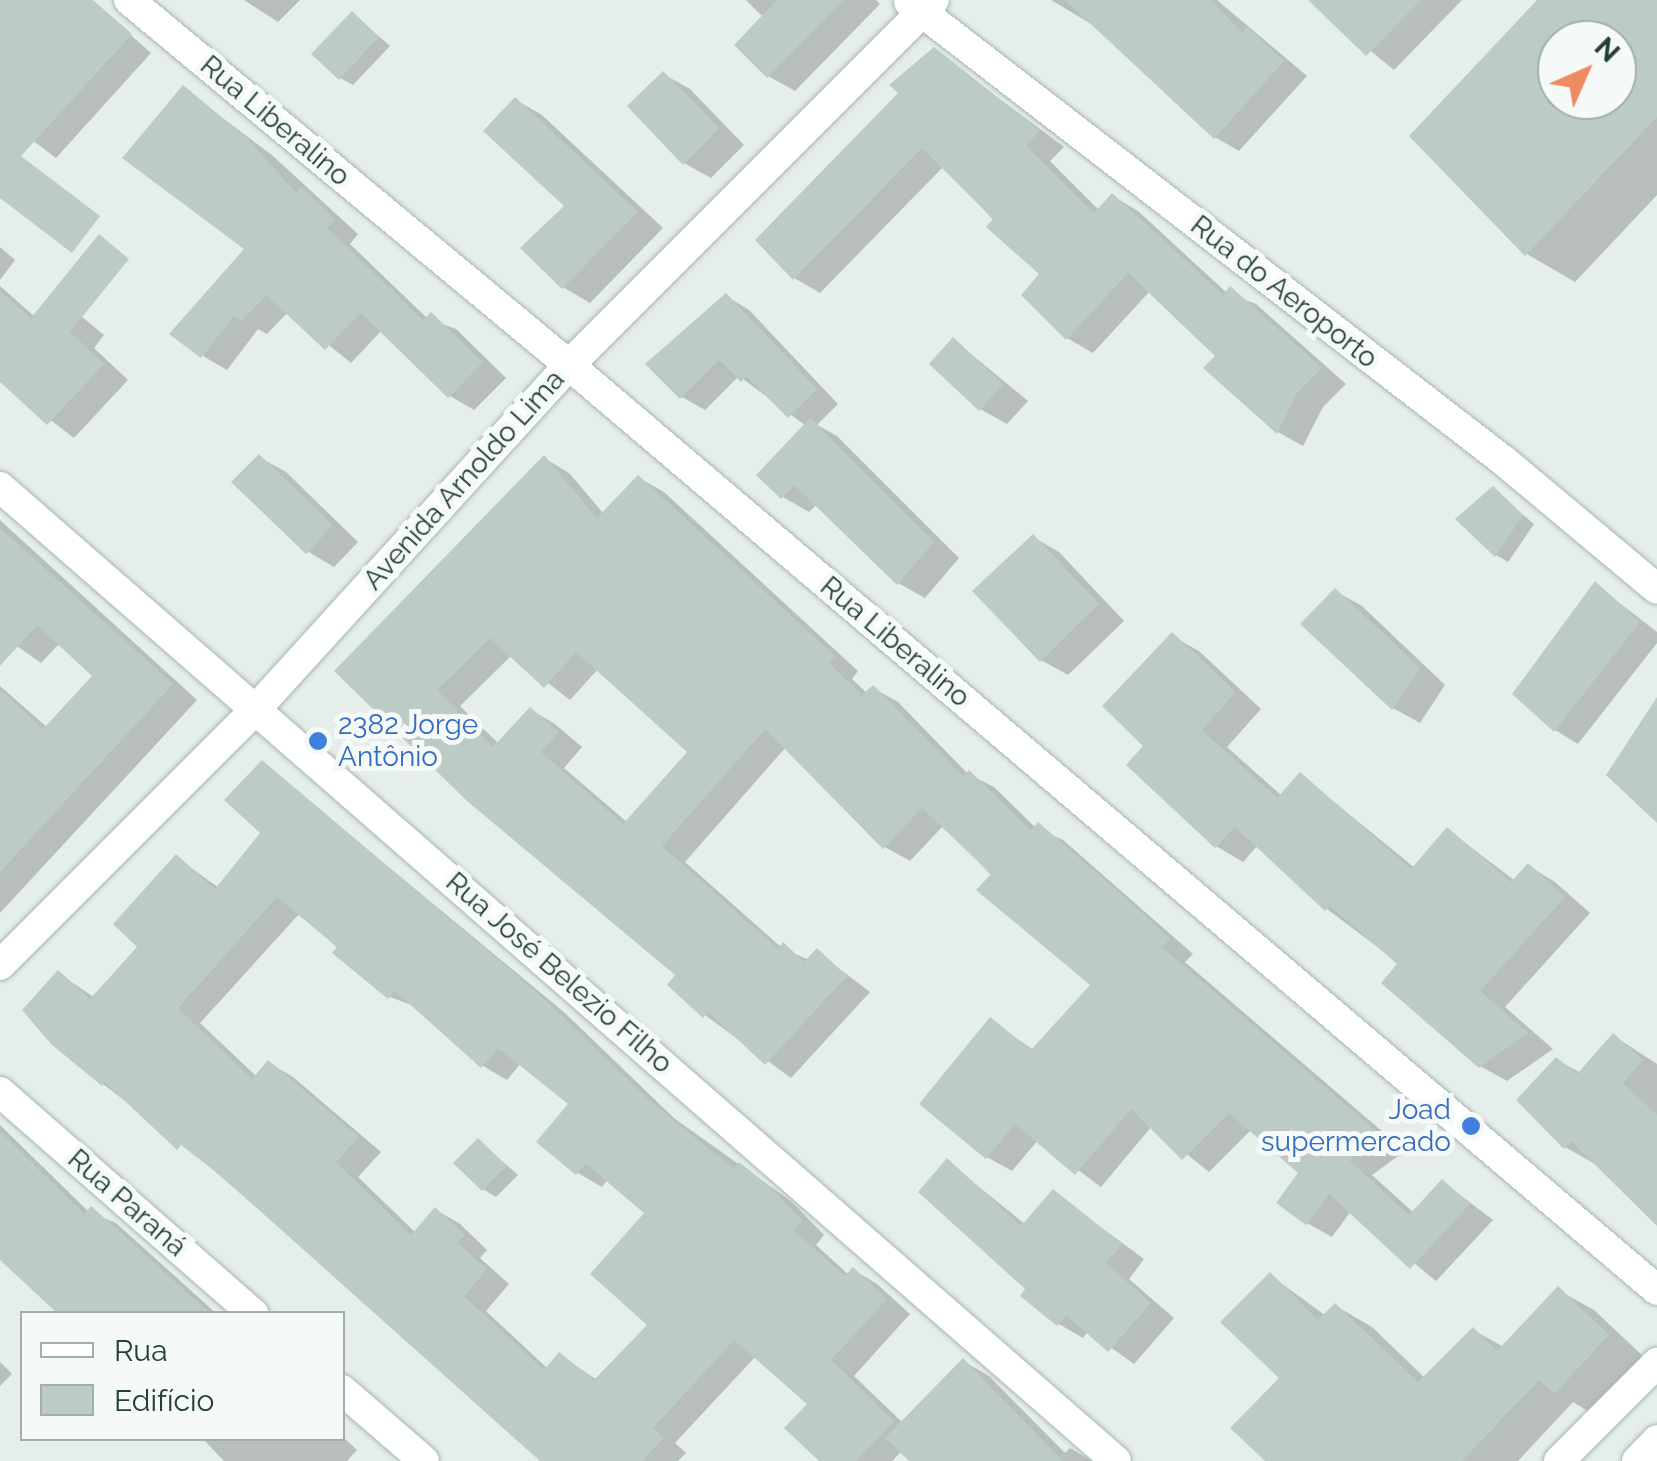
<!DOCTYPE html>
<meta charset="utf-8">
<style>
body{margin:0}
#map{position:relative;width:1657px;height:1461px;overflow:hidden;background:#e5eeea;font-family:Raleway,sans-serif}
div>[style]{position:absolute}
[style*='--x']{left:calc(var(--x)*1px);top:calc(var(--y)*1px);width:calc(var(--w)*1px);rotate:calc(var(--a)*1deg)}
.shadow>*{inset:0;background:#0003}
.building>*{inset:0;background:#bdcbc6}
.roads{filter:drop-shadow(0 0 2px #a7b6b1) drop-shadow(0 0 2px #a7b6b1)}
.street>*{height:30px;margin:-15px;padding:0 15px;transform-origin:15px;border-radius:15px;background:#fff}
.dots>*{width:28px;height:28px;translate:-50% -50%;box-sizing:border-box;border:5px solid #f5faf8;border-radius:50%}
span{translate:-50% -50%;white-space:nowrap;text-align:center;line-height:1.15;-webkit-text-stroke:10px #f5faf8;paint-order:stroke}
.street-label{font-size:28px;color:#243f39}
.shop-label{font-size:28px;color:#366cbe}
.left{translate:0 -50%;text-align:left}
.right{translate:-100% -50%;text-align:right}
.legend{position:absolute;left:20px;top:1311px;width:325px;height:130px;box-sizing:border-box;background:#f5faf8;border:2px solid #a1afac;margin:0;padding:12px 18px;list-style:none;font-size:30px;color:#243f39}
.legend li{display:flex;align-items:center;gap:20px;height:50px}
.legend b{width:50px;border:2px solid #a1afac}
.north{position:absolute;left:1537px;top:20px;width:100px;height:100px;box-sizing:border-box;background:#f5faf8;border:2px solid #a1afac;border-radius:50%;rotate:45deg;font-size:28px;font-weight:700;line-height:40px;text-align:center;color:#243f39}
.north::after{content:'';display:block;margin:auto;width:35px;height:45px;background:#ef8a61;clip-path:polygon(50% 0,100% 100%,50% 72%,0 100%)}
</style>
<div id="map">
<div class="shadow">
<div style="clip-path:polygon(0 0,91px 0,151px 53px,56px 158px,0 116px)"></div>
<div style="clip-path:polygon(244px 0,300px 0,278px 22px)"></div>
<div style="clip-path:polygon(746px 0,876px 0,880px 4px,795px 91px,768px 76px,764px 18px)"></div>
<div style="clip-path:polygon(1051px 0,1217px 0,1307px 76px,1239px 151px,1215px 137px,1098px 28px)"></div>
<div style="clip-path:polygon(1344px 0,1462px 0,1394px 70px,1328px 16px)"></div>
<div style="clip-path:polygon(evenodd,1540px 0,1657px 0,1657px 195px,1575px 282px,1527px 254px,1540px 0,1557px 40px,1617px 40px,1617px 100px,1557px 100px,1557px 40px)"></div>
<div style="clip-path:polygon(353px 14px,390px 46px,353px 85px,340px 78px)"></div>
<div style="clip-path:polygon(934px 50px,1064px 147px,1050px 161px,1100px 211px,1113px 196px,1138px 211px,1227px 293px,1256px 304px,1346px 384px,1323px 407px,1303px 446px,1278px 432px,1218px 356px,1150px 291px,1093px 353px,1067px 338px,1043px 274px,944px 166px,820px 293px,794px 278px,902px 93px)"></div>
<div style="clip-path:polygon(663px 74px,690px 89px,744px 145px,711px 178px,684px 163px)"></div>
<div style="clip-path:polygon(183px 88px,273px 156px,358px 234px,350px 244px,428px 319px,456px 329px,506px 378px,474px 410px,450px 396px,382px 330px,351px 363px,288px 312px,267px 334px,258px 329px,227px 370px,203px 356px,248px 249px)"></div>
<div style="clip-path:polygon(516px 100px,542px 115px,663px 228px,590px 303px,563px 287px,568px 206px)"></div>
<div style="clip-path:polygon(0 247px,15px 260px,0 280px)"></div>
<div style="clip-path:polygon(0 286px,35px 317px,76px 312px,104px 335px,94px 348px,128px 380px,74px 438px,0 381px)"></div>
<div style="clip-path:polygon(726px 296px,749px 310px,838px 404px,817px 425px,837px 436px,959px 558px,925px 598px,898px 583px,817px 504px,809px 512px,783px 497px,806px 426px,739px 376px,705px 410px,682px 397px)"></div>
<div style="clip-path:polygon(954px 340px,1028px 401px,1007px 424px,980px 409px)"></div>
<div style="clip-path:polygon(259px 457px,286px 472px,358px 542px,334px 567px,307px 551px)"></div>
<div style="clip-path:polygon(evenodd,544px 458px,569px 473px,604px 514px,639px 478px,664px 492px,858px 671px,852px 679px,868px 694px,873px 688px,898px 702px,968px 774px,994px 787px,1036px 828px,1063px 840px,1193px 954px,1185px 962px,1405px 1151px,1372px 1175px,1414px 1213px,1443px 1182px,1493px 1220px,1436px 1281px,1351px 1211px,1332px 1237px,1307px 1223px,1302px 1172px,1252px 1129px,1209px 1172px,1152px 1126px,1101px 1187px,1038px 1140px,1012px 1171px,987px 1157px,990px 1021px,1034px 1050px,1094px 985px,944px 825px,910px 861px,885px 847px,786px 747px,685px 862px,782px 948px,809px 960px,817px 952px,870px 992px,791px 1078px,705px 1015px,679px 975px,337px 671px,544px 458px,512px 655px,570px 700px,598px 669px,690px 752px,628px 823px,564px 768px,582px 747px,555px 724px,531px 710px,499px 744px,460px 706px,512px 655px)"></div>
<div style="clip-path:polygon(1493px 489px,1534px 524px,1508px 562px,1496px 555px)"></div>
<div style="clip-path:polygon(0 520px,197px 700px,0 913px,0 686px,48px 728px,96px 676px,60px 643px,41px 663px,0 634px)"></div>
<div style="clip-path:polygon(1033px 537px,1059px 552px,1124px 621px,1068px 675px,1041px 660px)"></div>
<div style="clip-path:polygon(1595px 584px,1657px 632px,1657px 643px,1578px 744px,1555px 730px)"></div>
<div style="clip-path:polygon(1335px 591px,1362px 606px,1445px 685px,1420px 723px,1393px 708px)"></div>
<div style="clip-path:polygon(1172px 636px,1199px 651px,1261px 709px,1227px 747px,1282px 796px,1301px 775px,1415px 868px,1448px 830px,1514px 880px,1529px 866px,1555px 882px,1590px 913px,1505px 1007px,1553px 1049px,1507px 1081px,1480px 1066px,1400px 964px,1327px 909px,1258px 845px,1243px 862px,1216px 846px,1146px 746px)"></div>
<div style="clip-path:polygon(evenodd,263px 763px,565px 1013px,675px 1119px,791px 1201px,824px 1235px,816px 1245px,849px 1275px,854px 1270px,877px 1284px,910px 1314px,854px 1376px,903px 1423px,963px 1361px,989px 1376px,1065px 1453px,1070px 1448px,1092px 1461px,912px 1461px,902px 1451px,892px 1461px,823px 1461px,810px 1404px,756px 1356px,675px 1443px,686px 1453px,678px 1461px,548px 1461px,203px 1161px,103px 1084px,58px 973px,95px 998px,141px 947px,176px 857px,219px 888px,264px 833px,263px 763px,300px 913px,390px 997px,417px 1007px,483px 1066px,507px 1080px,521px 1063px,571px 1104px,578px 1173px,602px 1187px,608px 1179px,647px 1213px,651px 1324px,597px 1380px,560px 1355px,548px 1369px,486px 1311px,509px 1284px,480px 1258px,487px 1250px,460px 1224px,436px 1210px,416px 1233px,358px 1177px,381px 1152px,293px 1077px,269px 1063px,257px 1077px,200px 1023px,300px 913px)"></div>
<div style="clip-path:polygon(1614px 1036px,1657px 1064px,1657px 1223px,1602px 1168px,1565px 1147px,1557px 1060px,1581px 1073px)"></div>
<div style="clip-path:polygon(0 1125px,89px 1212px,116px 1223px,217px 1314px,85px 1314px,0 1222px)"></div>
<div style="clip-path:polygon(479px 1141px,518px 1175px,496px 1197px,483px 1189px)"></div>
<div style="clip-path:polygon(947px 1161px,1026px 1225px,1053px 1192px,1144px 1259px,1129px 1279px,1174px 1318px,1134px 1364px,1088px 1331px,1083px 1338px,1059px 1324px,1023px 1296px,1029px 1289px)"></div>
<div style="clip-path:polygon(1270px 1275px,1326px 1316px,1336px 1306px,1372px 1327px,1425px 1378px,1473px 1330px,1504px 1347px,1558px 1290px,1594px 1310px,1644px 1357px,1591px 1413px,1573px 1402px,1518px 1461px,1270px 1461px,1282px 1378px)"></div>
<div style="clip-path:polygon(0 1362px,12px 1374px,0 1386px)"></div>
<div style="clip-path:polygon(342px 1436px,357px 1450px,347px 1461px,224px 1461px,202px 1438px)"></div>
</div>
<div class="building">
<div style="clip-path:polygon(0 0,93px 0,132px 34px,21px 156px,100px 216px,72px 253px,0 198px)"></div>
<div style="clip-path:polygon(777px 0,843px 0,767px 78px,734px 45px)"></div>
<div style="clip-path:polygon(1065px 0,1211px 0,1242px 33px,1247px 27px,1284px 61px,1214px 139px)"></div>
<div style="clip-path:polygon(1308px 0,1421px 0,1366px 56px)"></div>
<div style="clip-path:polygon(evenodd,1537px 0,1657px 0,1657px 117px,1525px 256px,1409px 136px,1537px 0,1557px 40px,1617px 40px,1617px 100px,1557px 100px,1557px 40px)"></div>
<div style="clip-path:polygon(352px 11px,379px 37px,339px 80px,311px 54px)"></div>
<div style="clip-path:polygon(934px 47px,1040px 131px,1026px 145px,1094px 213px,1112px 193px,1223px 295px,1230px 286px,1322px 368px,1297px 393px,1277px 434px,1203px 368px,1215px 356px,1128px 273px,1066px 340px,1021px 295px,1039px 274px,986px 227px,993px 219px,922px 148px,793px 280px,755px 240px,898px 93px,889px 85px)"></div>
<div style="clip-path:polygon(663px 71px,719px 128px,683px 165px,627px 106px)"></div>
<div style="clip-path:polygon(183px 85px,248px 139px,296px 193px,301px 187px,335px 219px,327px 228px,423px 320px,431px 312px,483px 362px,448px 398px,361px 313px,325px 350px,266px 295px,241px 322px,234px 316px,201px 358px,169px 334px,244px 249px,122px 158px)"></div>
<div style="clip-path:polygon(515px 97px,638px 212px,562px 289px,520px 248px,564px 206px,483px 131px)"></div>
<div style="clip-path:polygon(99px 234px,129px 259px,70px 332px,104px 364px,47px 425px,0 382px,0 291px,31px 318px)"></div>
<div style="clip-path:polygon(726px 293px,817px 389px,788px 418px,746px 376px,741px 382px,719px 360px,680px 399px,645px 364px)"></div>
<div style="clip-path:polygon(953px 337px,1003px 384px,979px 411px,929px 364px)"></div>
<div style="clip-path:polygon(810px 418px,934px 542px,897px 585px,794px 485px,781px 499px,756px 475px)"></div>
<div style="clip-path:polygon(259px 454px,333px 525px,306px 554px,231px 482px)"></div>
<div style="clip-path:polygon(evenodd,544px 455px,597px 518px,638px 475px,835px 656px,829px 663px,862px 695px,873px 685px,963px 776px,969px 770px,1031px 830px,1038px 822px,1137px 908px,1170px 939px,1162px 947px,1382px 1136px,1349px 1160px,1409px 1215px,1442px 1179px,1470px 1204px,1410px 1269px,1329px 1194px,1306px 1225px,1276px 1203px,1298px 1173px,1229px 1113px,1182px 1160px,1131px 1109px,1075px 1175px,1015px 1124px,986px 1159px,919px 1104px,990px 1017px,1031px 1050px,1090px 985px,976px 890px,991px 874px,922px 808px,883px 849px,765px 729px,662px 846px,778px 949px,783px 942px,804px 962px,817px 948px,847px 976px,765px 1065px,708px 1012px,703px 1018px,667px 985px,675px 975px,467px 801px,334px 671px,544px 455px,490px 638px,544px 688px,576px 652px,687px 752px,623px 824px,541px 752px,559px 732px,530px 707px,493px 747px,437px 690px,490px 638px)"></div>
<div style="clip-path:polygon(1493px 486px,1523px 515px,1495px 557px,1455px 519px)"></div>
<div style="clip-path:polygon(0 528px,173px 684px,0 872px,0 689px,43px 729px,92px 676px,37px 625px,0 666px)"></div>
<div style="clip-path:polygon(1033px 534px,1099px 604px,1040px 662px,972px 591px)"></div>
<div style="clip-path:polygon(1595px 581px,1640px 622px,1554px 732px,1512px 694px)"></div>
<div style="clip-path:polygon(1335px 588px,1420px 668px,1392px 710px,1300px 624px)"></div>
<div style="clip-path:polygon(1172px 632px,1236px 692px,1202px 730px,1277px 798px,1300px 772px,1411px 869px,1447px 827px,1511px 882px,1528px 863px,1565px 897px,1480px 991px,1528px 1033px,1479px 1068px,1381px 983px,1397px 964px,1330px 906px,1325px 911px,1235px 827px,1215px 848px,1126px 765px,1143px 746px,1102px 706px)"></div>
<div style="clip-path:polygon(1657px 697px,1657px 823px,1606px 775px)"></div>
<div style="clip-path:polygon(evenodd,262px 760px,541px 996px,651px 1102px,734px 1169px,739px 1162px,767px 1184px,802px 1220px,793px 1230px,845px 1276px,853px 1267px,887px 1299px,831px 1360px,894px 1421px,856px 1461px,819px 1461px,784px 1428px,807px 1404px,734px 1340px,653px 1428px,664px 1438px,642px 1461px,540px 1461px,221px 1176px,181px 1145px,177px 1150px,105px 1082px,102px 1086px,51px 1044px,22px 1010px,58px 970px,90px 999px,137px 947px,113px 924px,176px 854px,215px 889px,260px 833px,224px 800px,262px 760px,277px 897px,337px 947px,332px 953px,388px 999px,395px 991px,481px 1068px,498px 1048px,568px 1104px,536px 1142px,576px 1175px,586px 1164px,644px 1213px,590px 1274px,647px 1325px,594px 1380px,559px 1352px,544px 1370px,464px 1296px,487px 1269px,457px 1243px,465px 1235px,435px 1207px,411px 1235px,336px 1162px,359px 1137px,268px 1060px,252px 1079px,178px 1008px,277px 897px)"></div>
<div style="clip-path:polygon(1613px 1033px,1643px 1060px,1623px 1083px,1657px 1115px,1657px 1226px,1571px 1141px,1564px 1149px,1516px 1100px,1556px 1057px,1577px 1074px)"></div>
<div style="clip-path:polygon(0 1131px,84px 1214px,91px 1206px,211px 1314px,58px 1314px,0 1260px)"></div>
<div style="clip-path:polygon(478px 1138px,507px 1166px,482px 1191px,453px 1163px)"></div>
<div style="clip-path:polygon(947px 1158px,1021px 1226px,1053px 1189px,1122px 1244px,1106px 1263px,1151px 1303px,1108px 1352px,1066px 1315px,1057px 1326px,1020px 1296px,1025px 1289px,918px 1192px)"></div>
<div style="clip-path:polygon(1270px 1272px,1318px 1320px,1335px 1303px,1418px 1382px,1473px 1327px,1497px 1351px,1558px 1286px,1609px 1335px,1554px 1394px,1539px 1380px,1462px 1461px,1265px 1461px,1230px 1428px,1279px 1378px,1220px 1322px)"></div>
<div style="clip-path:polygon(963px 1358px,1003px 1400px,1063px 1461px,909px 1461px,885px 1438px)"></div>
</div>
<div class="roads">
<div class="street">
<div style="--x:129;--y:0;--w:572;--a:39.68"></div>
<div style="--x:569;--y:365;--w:1428;--a:40.37"></div>
<div style="--x:909;--y:2;--w:751;--a:37.65"></div>
<div style="--x:1504;--y:461;--w:199;--a:39.9"></div>
<div style="--x:0;--y:487;--w:1481;--a:41.11"></div>
<div style="--x:0;--y:965;--w:362;--a:-45"></div>
<div style="--x:256;--y:709;--w:465;--a:-47.7"></div>
<div style="--x:569;--y:365;--w:516;--a:-45"></div>
<div style="--x:0;--y:1092;--w:337;--a:41.2"></div>
<div style="--x:342;--y:1390;--w:108;--a:40.9"></div>
<div style="--x:1559;--y:1461;--w:139;--a:-45"></div>
<div style="--x:1637;--y:1461;--w:29;--a:-46"></div>
</div>
</div>
<div class="dots">
<div style="left:318px;top:741px;background:#3f7fe0"></div>
<div style="left:1471px;top:1126px;background:#3f7fe0"></div>
</div>
<div class="street-label">
<span style="left:275px;top:121px;rotate:40deg">Rua Liberalino</span>
<span style="left:1284px;top:292px;rotate:38deg">Rua do Aeroporto</span>
<span style="left:464px;top:480px;rotate:-48deg">Avenida Arnoldo Lima</span>
<span style="left:895px;top:642px;rotate:40deg">Rua Liberalino</span>
<span style="left:559px;top:973px;rotate:41deg">Rua José Belezio Filho</span>
<span style="left:127px;top:1203px;rotate:41deg">Rua Paraná</span>
</div>
<div class="shop-label">
<span class="left" style="left:338px;top:741px">2382 Jorge<br>Antônio</span>
<span class="right" style="left:1451px;top:1126px">Joad<br>supermercado</span>
</div>
<ul class="legend">
<li><b style="height:12px;background:#fff"></b>Rua</li>
<li><b style="height:28px;background:#bdcbc6"></b>Edifício</li>
</ul>
<div class="north">N</div>
</div>
